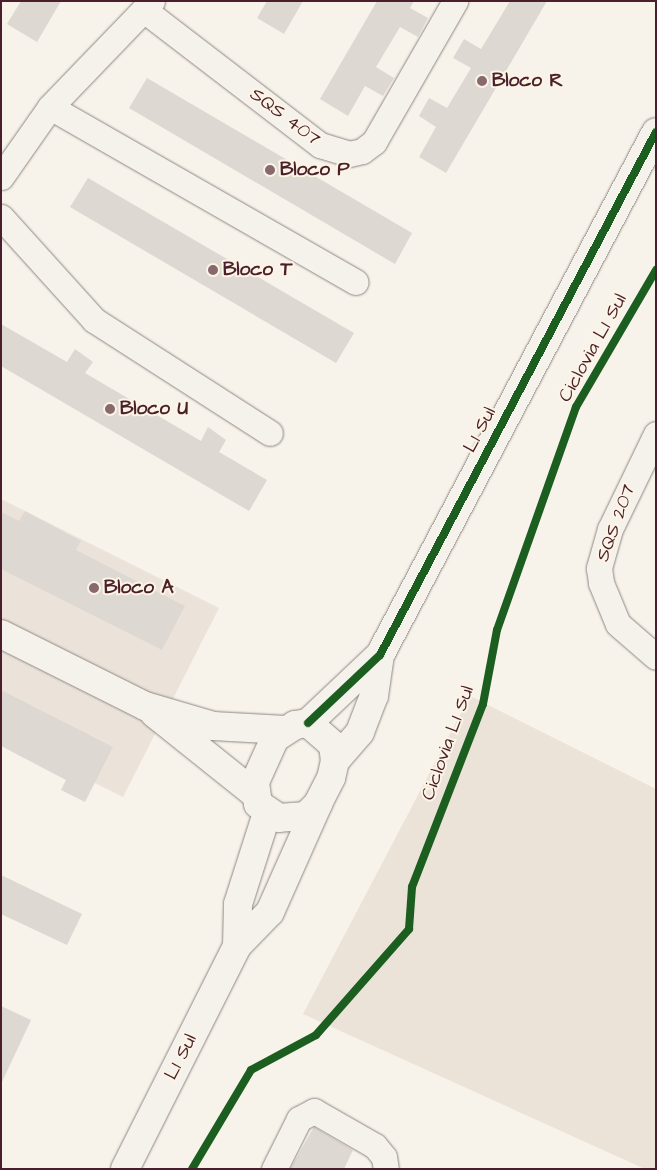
<!DOCTYPE html>
<style>
body{margin:0}
#map{position:relative;width:657px;height:1170px;overflow:hidden;background:#f7f3ea;font-family:"Architects Daughter",sans-serif}
div>[style]{position:absolute}
[style*='--x']{left:calc(var(--x)*1px);top:calc(var(--y)*1px);width:calc(var(--w)*1px);rotate:calc(var(--a)*1deg)}
.built>*{inset:0;background:#ebe3d9}
.green>*{inset:0;background:#ebe2d8}
.building>*{inset:0;background:#ddd8d2}
.roads{filter:drop-shadow(0 0 1px #908684) drop-shadow(0 0 1px #908684)}
.street>*{height:25px;margin:-12.5px;padding:0 12.5px;transform-origin:12.5px;border-radius:12.5px;background:#f5f2ec}
.secondary>*{height:28px;margin:-14px;padding:0 14px;transform-origin:14px;border-radius:14px;background:#f5f2ec}
.cycleway>*{height:8px;margin:-4px;padding:0 4px;transform-origin:4px;border-radius:4px;background:#1b5e20}
.dots>*{width:14px;height:14px;translate:-50% -50%;box-sizing:border-box;border:2px solid #fcf5e5;border-radius:50%}
span{translate:-50% -50%;white-space:nowrap;text-align:center;line-height:1.15;-webkit-text-stroke:4px #fcf5e5;paint-order:stroke}
.poi-label{font-size:19px;color:#4a1f2b;font-weight:700}
.left{translate:0 -50%;text-align:left}
.street-label{font-size:19px;color:#4a1f2b}
.frame{position:absolute;inset:0;border:2px solid #4a1f2b;pointer-events:none}
</style>
<div id="map">
<div class="built">
<div style="clip-path:polygon(1px 499px,219px 608px,123px 797px,1px 736px)"></div>
</div>
<div class="green">
<div style="clip-path:polygon(470px 696px,656px 789px,656px 1169px,645px 1169px,303px 1014px)"></div>
</div>
<div class="building">
<div style="clip-path:polygon(21px 1px,61px 1px,37px 42px,7px 24px)"></div>
<div style="clip-path:polygon(267px 1px,303px 1px,284px 34px,257px 18px)"></div>
<div style="clip-path:polygon(377px 1px,414px 1px,410px 8px,428px 18px,418px 37px,400px 27px,376px 67px,394px 78px,383px 96px,365px 86px,348px 116px,320px 99px)"></div>
<div style="clip-path:polygon(510px 1px,547px 1px,446px 173px,419px 157px,436px 127px,419px 116px,429px 98px,447px 108px,471px 68px,453px 58px,464px 39px,481px 49px)"></div>
<div style="clip-path:polygon(147px 78px,412px 233px,395px 264px,129px 108px)"></div>
<div style="clip-path:polygon(88px 178px,354px 333px,336px 363px,70px 207px)"></div>
<div style="clip-path:polygon(1px 324px,67px 362px,75px 349px,93px 362px,85px 373px,201px 441px,208px 427px,226px 440px,219px 452px,267px 480px,249px 511px,1px 366px)"></div>
<div style="clip-path:polygon(25px 511px,81px 541px,76px 550px,185px 606px,162px 650px,1px 569px,1px 512px,19px 521px)"></div>
<div style="clip-path:polygon(1px 690px,113px 747px,85px 802px,61px 790px,66px 780px,1px 746px)"></div>
<div style="clip-path:polygon(1px 875px,82px 914px,67px 945px,1px 914px)"></div>
<div style="clip-path:polygon(1px 1006px,31px 1020px,1px 1084px)"></div>
<div style="clip-path:polygon(314px 1127px,353px 1150px,344px 1169px,290px 1169px)"></div>
</div>
<div class="roads">
<div class="street">
<div style="--x:144;--y:10;--w:222;--a:37.5"></div>
<div style="--x:320;--y:145;--w:30;--a:17"></div>
<div style="--x:349;--y:154;--w:13;--a:-13"></div>
<div style="--x:362;--y:151;--w:15;--a:-37"></div>
<div style="--x:374;--y:142;--w:163;--a:-60.1"></div>
<div style="--x:50;--y:107;--w:352;--a:29.8"></div>
<div style="--x:1;--y:177;--w:85;--a:-55"></div>
<div style="--x:50;--y:107;--w:147;--a:-46.1"></div>
<div style="--x:1;--y:217;--w:139;--a:47.9"></div>
<div style="--x:94;--y:320;--w:209;--a:32.7"></div>
<div style="--x:656;--y:434;--w:106;--a:115.8"></div>
<div style="--x:610;--y:529;--w:41;--a:105.8"></div>
<div style="--x:599;--y:568;--w:15;--a:82"></div>
<div style="--x:601;--y:583;--w:44;--a:67.5"></div>
<div style="--x:618;--y:624;--w:50;--a:41"></div>
<div style="--x:274;--y:1169;--w:56;--a:-63.4"></div>
<div style="--x:299;--y:1119;--w:17;--a:-28"></div>
<div style="--x:314;--y:1111;--w:70;--a:29.8"></div>
<div style="--x:375;--y:1146;--w:14;--a:51"></div>
<div style="--x:384;--y:1157;--w:12;--a:81"></div>
</div>
<div class="secondary">
<div style="--x:1;--y:634;--w:161;--a:26.6"></div>
<div style="--x:145;--y:706;--w:71;--a:16.4"></div>
<div style="--x:213;--y:726;--w:72;--a:3.2"></div>
<div style="--x:154;--y:713;--w:129;--a:38.7"></div>
<div style="--x:308;--y:723;--w:99;--a:-43.4"></div>
<div style="--x:380;--y:655;--w:591;--a:-62.18"></div>
<div style="--x:308;--y:723;--w:33;--a:41"></div>
<div style="--x:333;--y:745;--w:16;--a:83"></div>
<div style="--x:335;--y:761;--w:17;--a:103"></div>
<div style="--x:331;--y:778;--w:29;--a:117"></div>
<div style="--x:318;--y:804;--w:17;--a:135"></div>
<div style="--x:306;--y:816;--w:27;--a:176"></div>
<div style="--x:279;--y:818;--w:25;--a:-146"></div>
<div style="--x:258;--y:804;--w:22;--a:-98"></div>
<div style="--x:255;--y:782;--w:48;--a:-65.6"></div>
<div style="--x:275;--y:738;--w:24;--a:-33"></div>
<div style="--x:295;--y:725;--w:13;--a:-9"></div>
<div style="--x:335;--y:761;--w:38;--a:-49"></div>
<div style="--x:360;--y:732;--w:39;--a:-69"></div>
<div style="--x:374;--y:696;--w:41;--a:-81.7"></div>
<div style="--x:237;--y:946;--w:42;--a:-88.6"></div>
<div style="--x:238;--y:904;--w:96;--a:-72.3"></div>
<div style="--x:125;--y:1169;--w:250;--a:-63.3"></div>
<div style="--x:237;--y:946;--w:47;--a:-45.9"></div>
<div style="--x:270;--y:912;--w:118;--a:-66"></div>
</div>
</div>
<div class="cycleway">
<div style="--x:308;--y:723;--w:99;--a:-43.4"></div>
<div style="--x:380;--y:655;--w:591;--a:-62.18"></div>
<div style="--x:192;--y:1169;--w:115;--a:-59.2"></div>
<div style="--x:251;--y:1070;--w:74;--a:-28.3"></div>
<div style="--x:316;--y:1035;--w:141;--a:-48.7"></div>
<div style="--x:409;--y:929;--w:42;--a:-85.9"></div>
<div style="--x:412;--y:887;--w:196;--a:-68.8"></div>
<div style="--x:483;--y:704;--w:75;--a:-79.3"></div>
<div style="--x:497;--y:630;--w:237;--a:-70.5"></div>
<div style="--x:576;--y:407;--w:159;--a:-59.7"></div>
</div>
<div class="dots">
<div style="left:482px;top:81px;background:#87696e"></div>
<div style="left:270px;top:170px;background:#87696e"></div>
<div style="left:213px;top:270px;background:#87696e"></div>
<div style="left:110px;top:409px;background:#87696e"></div>
<div style="left:94px;top:588px;background:#87696e"></div>
</div>
<div class="poi-label">
<span class="left" style="left:492px;top:81px">Bloco R</span>
<span class="left" style="left:280px;top:170px">Bloco P</span>
<span class="left" style="left:223px;top:270px">Bloco T</span>
<span class="left" style="left:120px;top:409px">Bloco U</span>
<span class="left" style="left:104px;top:588px">Bloco A</span>
</div>
<div class="street-label">
<span style="left:285px;top:117px;rotate:37deg">SQS 407</span>
<span style="left:593px;top:348px;rotate:-61deg">Ciclovia L1 Sul</span>
<span style="left:480px;top:430px;rotate:-62deg">L1 Sul</span>
<span style="left:616px;top:523px;rotate:-70deg">SQS 207</span>
<span style="left:448px;top:743px;rotate:-70deg">Ciclovia L1 Sul</span>
<span style="left:181px;top:1057px;rotate:-63deg">L1 Sul</span>
</div>
<div class="frame"></div>
</div>
